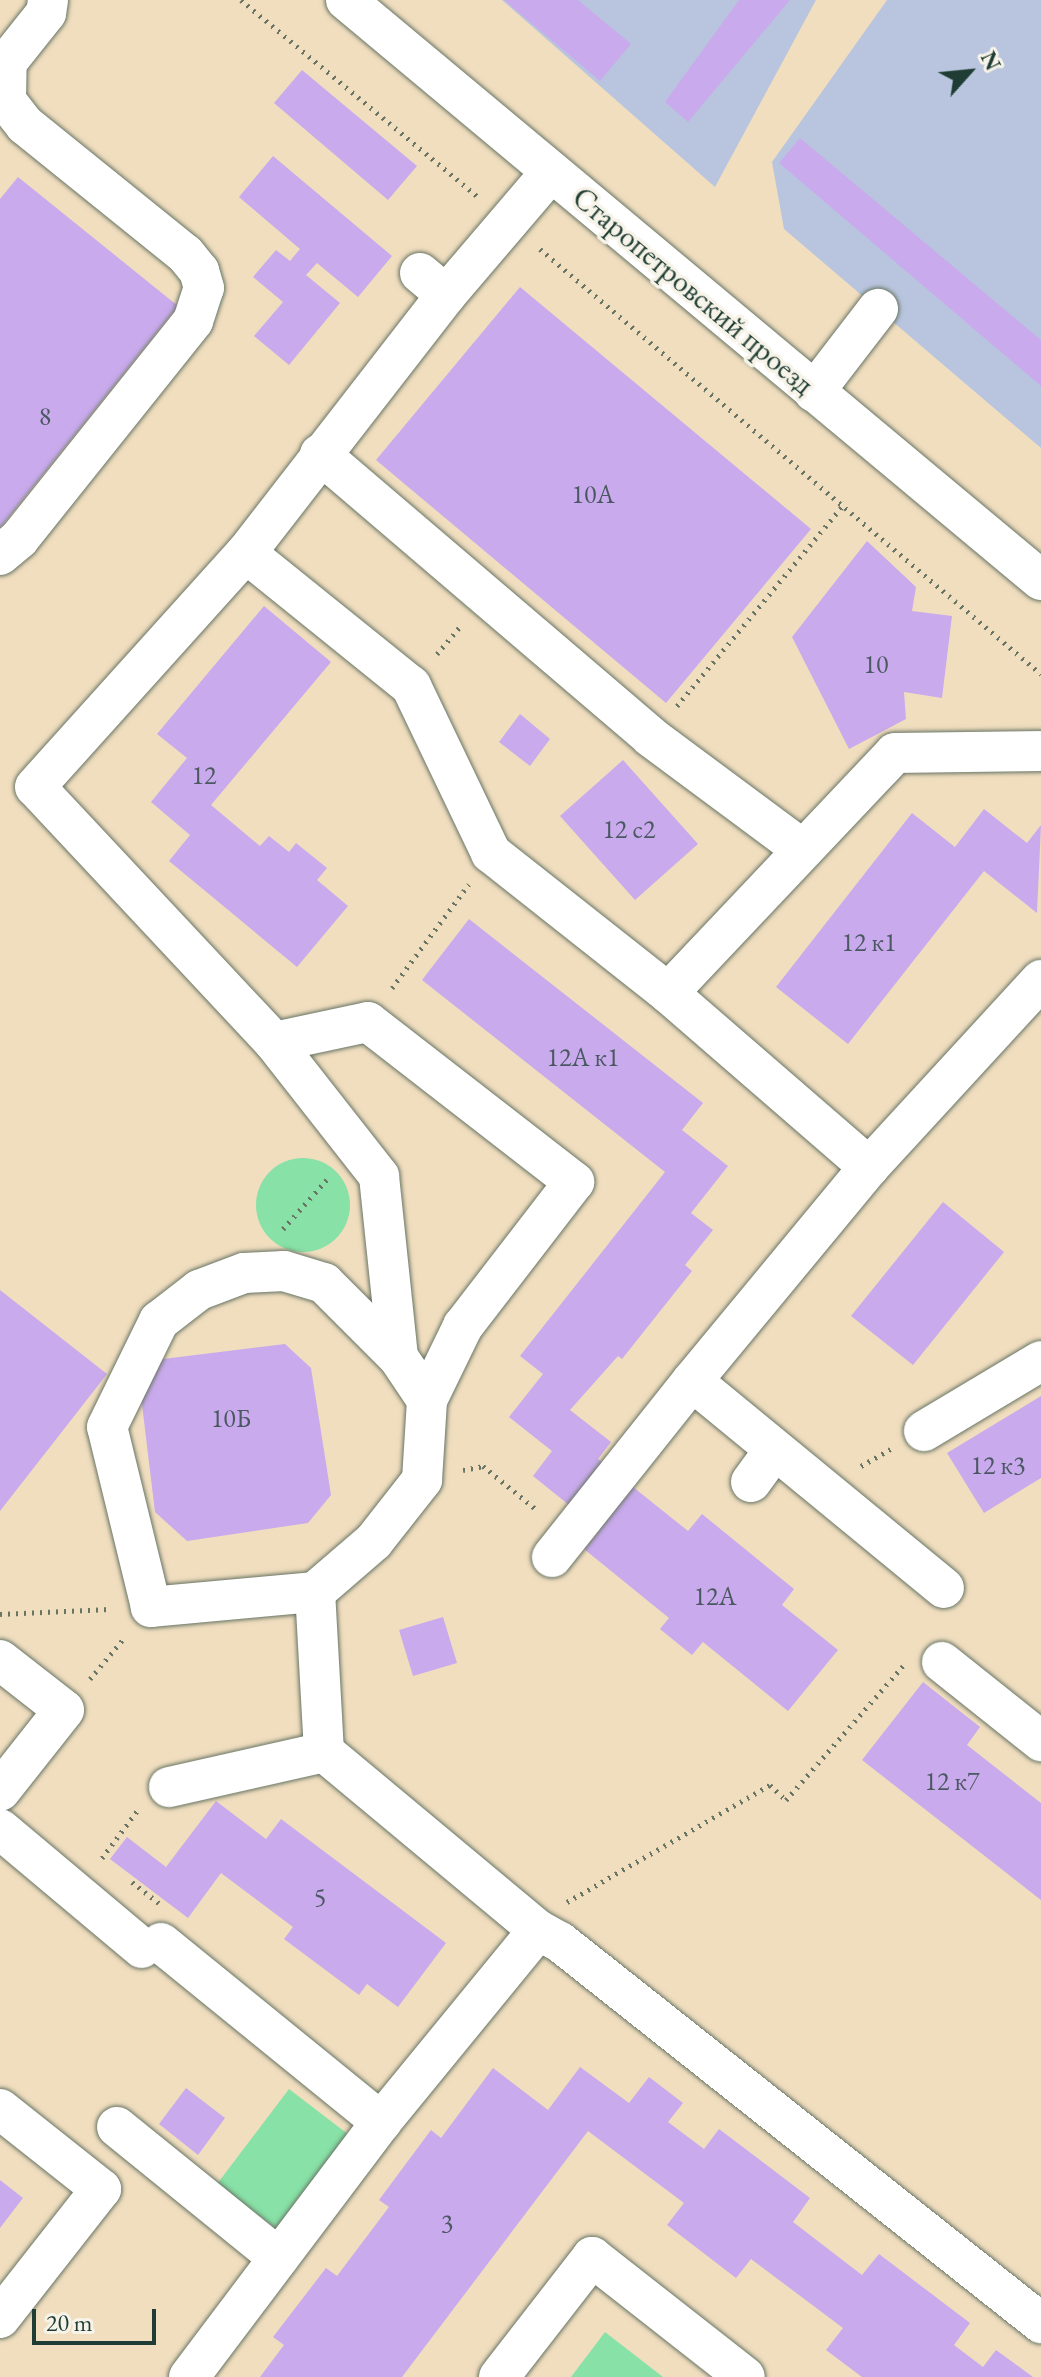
<!DOCTYPE html>
<meta charset="utf-8">
<style>
body{margin:0}
#map{position:relative;width:1041px;height:2377px;overflow:hidden;background:#f1debf;font-family:"EB Garamond",serif}
div>[style]{position:absolute}
[style*='--x']{left:calc(var(--x)*1px);top:calc(var(--y)*1px);width:calc(var(--w)*1px);rotate:calc(var(--a)*1deg)}
.industrial>*{inset:0;background:#b9c5de}
.green>*{inset:0;background:#88e1a6}
.round{border-radius:50%}
.building>*{inset:0;background:#c9aaec}
.path>*{height:5px;margin-top:-2.5px;transform-origin:0;background:repeating-linear-gradient(90deg,#687565 0 2px,transparent 0 8px)}
.roads{filter:drop-shadow(0 0 2px #687565) drop-shadow(0 0 2px #687565)}
.minor>*{height:40px;margin:-20px;padding:0 20px;transform-origin:20px;border-radius:20px;background:#fff}
span{translate:-50% -50%;white-space:nowrap;text-align:center;line-height:1.15;-webkit-text-stroke:7px #f7f3e8;paint-order:stroke}
.number-label{font-size:26px;color:#4a5862}
.number-label span{-webkit-text-stroke-width:0}
.street-label{font-size:30px;color:#1f3d34}
.north{position:absolute;left:929px;top:32px;width:80px;height:80px;-webkit-text-stroke:6px #f7f3e8;paint-order:stroke;rotate:63deg;font-size:22px;font-weight:700;line-height:32px;text-align:center;color:#1f3d34}
.north::after{content:'';display:block;margin:auto;width:28px;height:36px;background:#1f3d34;clip-path:polygon(50% 0,100% 100%,50% 72%,0 100%)}
.scale{position:absolute;left:32px;top:2309px;width:124px;height:36px;box-sizing:border-box;border:4px solid #1f3d34;border-top:0;padding-left:10px;font-size:24px;line-height:28px;white-space:nowrap;color:#1f3d34;-webkit-text-stroke:6px #f7f3e8;paint-order:stroke}
</style>
<div id="map">
<div class="industrial">
<div style="clip-path:polygon(502px 0,816px 0,715px 187px)"></div>
<div style="clip-path:polygon(887px 0,1041px 0,1041px 448px,784px 229px,772px 162px)"></div>
</div>
<div class="green">
<div class="round" style="left:256px;top:1158px;width:94px;height:94px"></div>
<div style="clip-path:polygon(289px 2089px,349px 2135px,278px 2230px,217px 2184px)"></div>
<div style="clip-path:polygon(605px 2332px,663px 2377px,571px 2377px)"></div>
</div>
<div class="building">
<div style="clip-path:polygon(504px 0,578px 0,631px 44px,600px 81px)"></div>
<div style="clip-path:polygon(739px 0,790px 0,688px 122px,665px 102px)"></div>
<div style="clip-path:polygon(302px 70px,417px 166px,388px 200px,274px 103px)"></div>
<div style="clip-path:polygon(800px 138px,1041px 340px,1041px 386px,779px 163px)"></div>
<div style="clip-path:polygon(273px 156px,392px 256px,358px 297px,317px 263px,306px 275px,340px 303px,289px 365px,254px 336px,283px 302px,253px 277px,276px 250px,290px 261px,300px 249px,239px 197px)"></div>
<div style="clip-path:polygon(18px 177px,178px 306px,0 528px,0 199px)"></div>
<div style="clip-path:polygon(520px 287px,811px 529px,666px 703px,376px 460px)"></div>
<div style="clip-path:polygon(867px 541px,916px 587px,912px 611px,952px 616px,942px 698px,904px 692px,906px 719px,849px 749px,792px 637px)"></div>
<div style="clip-path:polygon(264px 606px,331px 662px,211px 805px,260px 846px,269px 836px,289px 852px,296px 843px,327px 868px,317px 880px,348px 906px,297px 967px,169px 861px,190px 835px,151px 802px,187px 758px,157px 734px)"></div>
<div style="clip-path:polygon(520px 714px,550px 739px,530px 766px,499px 742px)"></div>
<div style="clip-path:polygon(623px 760px,698px 844px,635px 900px,560px 816px)"></div>
<div style="clip-path:polygon(984px 809px,1027px 843px,1041px 825px,1037px 913px,984px 871px,848px 1044px,776px 987px,912px 813px,955px 847px)"></div>
<div style="clip-path:polygon(469px 919px,703px 1103px,682px 1130px,728px 1166px,691px 1213px,713px 1230px,685px 1265px,692px 1271px,622px 1359px,618px 1356px,570px 1410px,611px 1442px,598px 1459px,688px 1531px,702px 1514px,794px 1589px,782px 1605px,838px 1650px,788px 1711px,703px 1642px,692px 1655px,660px 1629px,669px 1618px,584px 1549px,600px 1530px,533px 1476px,552px 1451px,509px 1417px,543px 1374px,520px 1356px,665px 1172px,422px 980px)"></div>
<div style="clip-path:polygon(943px 1202px,1004px 1252px,913px 1365px,851px 1316px)"></div>
<div style="clip-path:polygon(0 1290px,107px 1374px,0 1511px)"></div>
<div style="clip-path:polygon(285px 1344px,311px 1368px,331px 1495px,308px 1523px,187px 1541px,155px 1512px,140px 1388px,163px 1359px)"></div>
<div style="clip-path:polygon(1041px 1396px,1041px 1478px,984px 1513px,947px 1453px)"></div>
<div style="clip-path:polygon(443px 1617px,457px 1663px,413px 1676px,399px 1630px)"></div>
<div style="clip-path:polygon(923px 1682px,980px 1727px,967px 1745px,1041px 1803px,1041px 1900px,862px 1760px)"></div>
<div style="clip-path:polygon(216px 1801px,266px 1839px,281px 1819px,446px 1943px,398px 2007px,367px 1984px,359px 1995px,284px 1939px,293px 1927px,221px 1873px,188px 1918px,110px 1859px,127px 1837px,166px 1867px)"></div>
<div style="clip-path:polygon(580px 2067px,629px 2103px,649px 2077px,683px 2103px,668px 2122px,704px 2149px,719px 2129px,810px 2198px,793px 2222px,862px 2275px,879px 2254px,970px 2323px,954px 2345px,983px 2367px,996px 2350px,1033px 2377px,862px 2377px,826px 2350px,843px 2328px,751px 2259px,736px 2278px,667px 2225px,684px 2203px,588px 2131px,402px 2377px,260px 2377px,284px 2345px,273px 2337px,326px 2268px,337px 2276px,389px 2207px,379px 2200px,431px 2130px,441px 2138px,493px 2068px,548px 2110px)"></div>
<div style="clip-path:polygon(186px 2088px,225px 2118px,198px 2155px,159px 2124px)"></div>
<div style="clip-path:polygon(0 2180px,23px 2198px,0 2228px)"></div>
</div>
<div class="path">
<div style="--x:241;--y:0;--w:307;--a:39.7"></div>
<div style="--x:540;--y:249;--w:657;--a:40.31"></div>
<div style="--x:437;--y:654;--w:38;--a:-50"></div>
<div style="--x:677;--y:706;--w:264;--a:-50.4"></div>
<div style="--x:392;--y:988;--w:129;--a:-53.5"></div>
<div style="--x:283;--y:1229;--w:69;--a:-48.5"></div>
<div style="--x:861;--y:1466;--w:34;--a:-30"></div>
<div style="--x:463;--y:1470;--w:20;--a:-11"></div>
<div style="--x:483;--y:1466;--w:70;--a:39.2"></div>
<div style="--x:0;--y:1614;--w:110;--a:-2.6"></div>
<div style="--x:90;--y:1679;--w:55;--a:-50.2"></div>
<div style="--x:102;--y:1858;--w:59;--a:-53.3"></div>
<div style="--x:132;--y:1882;--w:34;--a:38"></div>
<div style="--x:567;--y:1902;--w:234;--a:-30"></div>
<div style="--x:770;--y:1785;--w:22;--a:43"></div>
<div style="--x:786;--y:1800;--w:178;--a:-48.9"></div>
</div>
<div class="roads">
<div class="minor">
<div style="--x:346;--y:0;--w:905;--a:39.85"></div>
<div style="--x:420;--y:273;--w:34;--a:40"></div>
<div style="--x:814;--y:392;--w:105;--a:-52.4"></div>
<div style="--x:320;--y:454;--w:435;--a:40.5"></div>
<div style="--x:651;--y:737;--w:189;--a:36.6"></div>
<div style="--x:246;--y:553;--w:212;--a:38.9"></div>
<div style="--x:411;--y:686;--w:185;--a:64.4"></div>
<div style="--x:491;--y:853;--w:226;--a:38.3"></div>
<div style="--x:668;--y:993;--w:266;--a:40.9"></div>
<div style="--x:869;--y:1167;--w:278;--a:129.6"></div>
<div style="--x:692;--y:1381;--w:326;--a:39.4"></div>
<div style="--x:0;--y:555;--w:25;--a:-40"></div>
<div style="--x:19;--y:539;--w:279;--a:-51.4"></div>
<div style="--x:193;--y:321;--w:35;--a:-72"></div>
<div style="--x:204;--y:288;--w:18;--a:-106"></div>
<div style="--x:199;--y:271;--w:22;--a:-129"></div>
<div style="--x:185;--y:254;--w:206;--a:-141.1"></div>
<div style="--x:25;--y:125;--w:31;--a:-128"></div>
<div style="--x:6;--y:101;--w:39;--a:-89"></div>
<div style="--x:7;--y:62;--w:63;--a:-51.5"></div>
<div style="--x:46;--y:13;--w:13;--a:-81"></div>
<div style="--x:668;--y:993;--w:330;--a:-46.6"></div>
<div style="--x:895;--y:753;--w:146;--a:-0.8"></div>
<div style="--x:274;--y:1042;--w:96;--a:-12"></div>
<div style="--x:368;--y:1022;--w:261;--a:37.8"></div>
<div style="--x:574;--y:1182;--w:182;--a:127.6"></div>
<div style="--x:463;--y:1326;--w:82;--a:115.9"></div>
<div style="--x:869;--y:1167;--w:254;--a:-47.4"></div>
<div style="--x:924;--y:1431;--w:136;--a:-30.9"></div>
<div style="--x:751;--y:1482;--w:39;--a:-54"></div>
<div style="--x:552;--y:1557;--w:225;--a:-51.5"></div>
<div style="--x:315;--y:1592;--w:165;--a:174.8"></div>
<div style="--x:151;--y:1607;--w:185;--a:-103.7"></div>
<div style="--x:107;--y:1427;--w:118;--a:-63.9"></div>
<div style="--x:159;--y:1321;--w:51;--a:-37.8"></div>
<div style="--x:199;--y:1290;--w:48;--a:-20.7"></div>
<div style="--x:244;--y:1273;--w:40;--a:-2.9"></div>
<div style="--x:284;--y:1271;--w:42;--a:16.7"></div>
<div style="--x:324;--y:1283;--w:105;--a:45"></div>
<div style="--x:0;--y:1660;--w:81;--a:38"></div>
<div style="--x:64;--y:1710;--w:103;--a:128.3"></div>
<div style="--x:942;--y:1662;--w:127;--a:38.6"></div>
<div style="--x:169;--y:1787;--w:159;--a:-12.7"></div>
<div style="--x:0;--y:1829;--w:185;--a:40"></div>
<div style="--x:538;--y:1930;--w:25;--a:29"></div>
<div style="--x:560;--y:1942;--w:614;--a:38.38"></div>
<div style="--x:161;--y:1943;--w:284;--a:39.1"></div>
<div style="--x:0;--y:2109;--w:129;--a:38.4"></div>
<div style="--x:101;--y:2189;--w:164;--a:128.1"></div>
<div style="--x:117;--y:2127;--w:208;--a:39"></div>
<div style="--x:189;--y:2377;--w:319;--a:-53"></div>
<div style="--x:381;--y:2122;--w:248;--a:-50.7"></div>
<div style="--x:538;--y:1930;--w:278;--a:-140.2"></div>
<div style="--x:324;--y:1752;--w:160;--a:-93.2"></div>
<div style="--x:315;--y:1592;--w:78;--a:-40.8"></div>
<div style="--x:374;--y:1541;--w:78;--a:-51.8"></div>
<div style="--x:422;--y:1480;--w:80;--a:-86.4"></div>
<div style="--x:427;--y:1400;--w:52;--a:-124"></div>
<div style="--x:398;--y:1357;--w:182;--a:-96"></div>
<div style="--x:379;--y:1176;--w:170;--a:-128.1"></div>
<div style="--x:274;--y:1042;--w:349;--a:-133.1"></div>
<div style="--x:35;--y:787;--w:315;--a:-48"></div>
<div style="--x:246;--y:553;--w:326;--a:-52.2"></div>
<div style="--x:446;--y:295;--w:162;--a:-49.5"></div>
<div style="--x:499;--y:2377;--w:152;--a:-52.2"></div>
<div style="--x:592;--y:2257;--w:194;--a:38.1"></div>
</div>
</div>
<div class="number-label">
<span style="left:45px;top:417px">8</span>
<span style="left:593px;top:495px">10А</span>
<span style="left:876px;top:665px">10</span>
<span style="left:204px;top:776px">12</span>
<span style="left:629px;top:830px">12 с2</span>
<span style="left:869px;top:943px">12 к1</span>
<span style="left:583px;top:1058px">12А к1</span>
<span style="left:231px;top:1419px">10Б</span>
<span style="left:998px;top:1466px">12 к3</span>
<span style="left:715px;top:1597px">12А</span>
<span style="left:952px;top:1782px">12 к7</span>
<span style="left:320px;top:1898px">5</span>
<span style="left:447px;top:2224px">3</span>
</div>
<div class="street-label">
<span style="left:693px;top:291px;rotate:40deg">Старопетровский проезд</span>
</div>
<div class="north">N</div>
<div class="scale">20 m</div>
</div>
